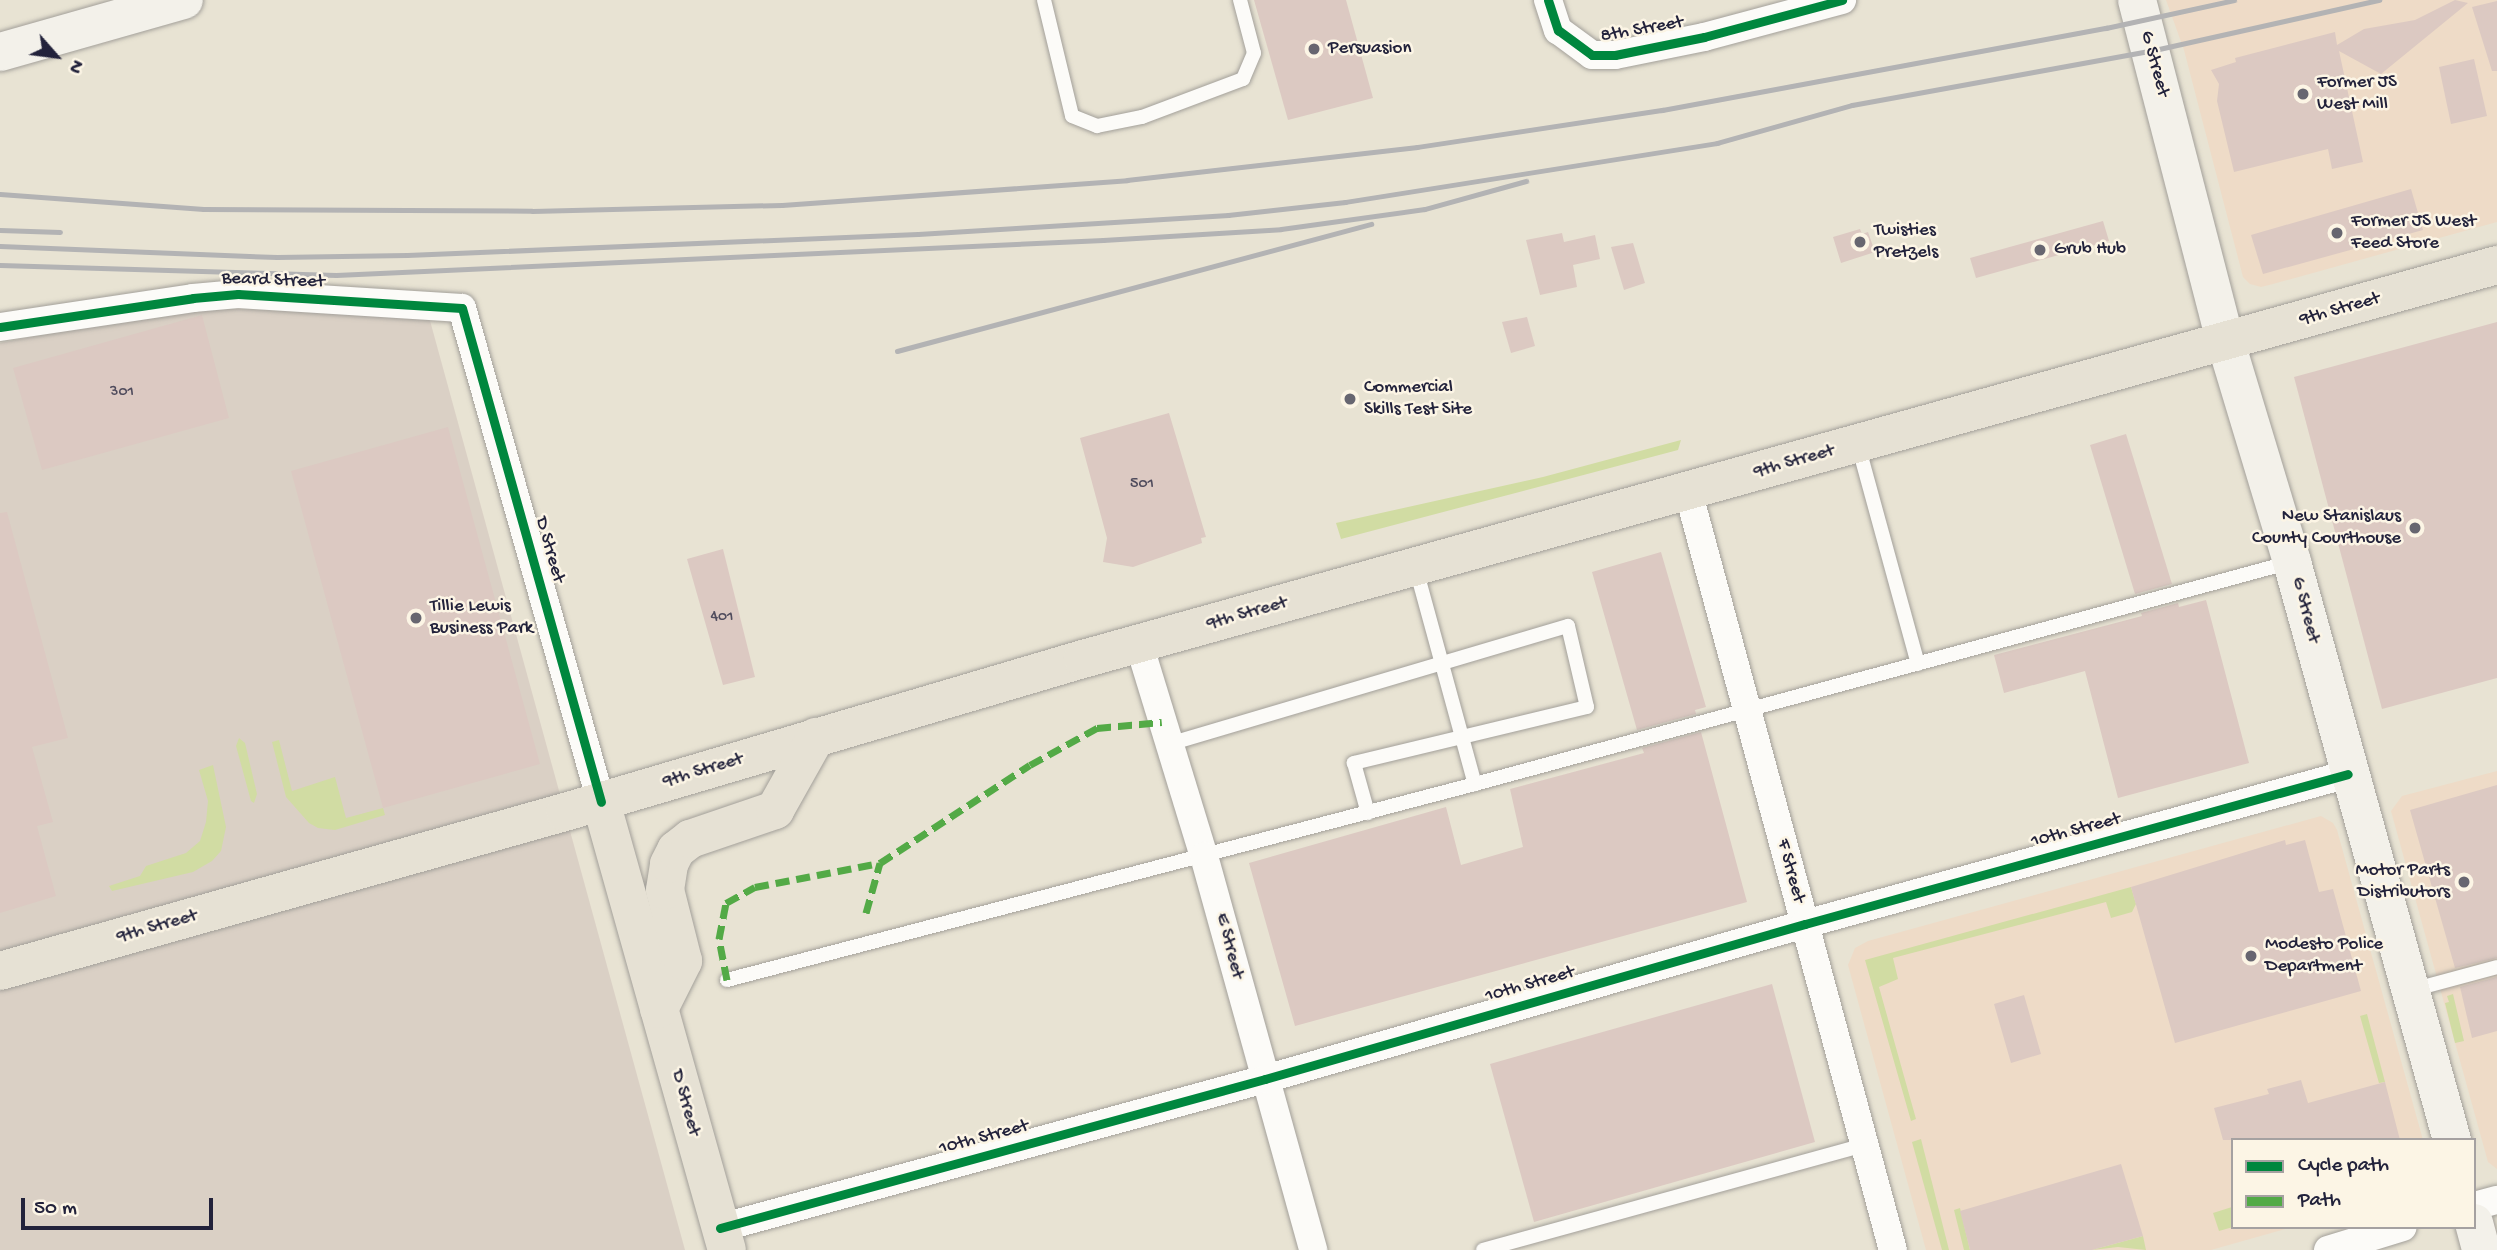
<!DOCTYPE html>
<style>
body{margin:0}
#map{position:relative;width:2497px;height:1250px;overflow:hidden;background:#e8e3d3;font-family:"Gochi Hand",sans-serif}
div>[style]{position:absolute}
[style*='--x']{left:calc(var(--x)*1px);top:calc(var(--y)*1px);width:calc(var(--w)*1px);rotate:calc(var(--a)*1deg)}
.built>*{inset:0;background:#eedbc7}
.industrial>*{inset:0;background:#dad0c5}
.green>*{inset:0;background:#d1dca3}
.building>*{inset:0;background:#dcc9c2}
.roads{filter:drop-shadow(0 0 2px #a3a09a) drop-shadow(0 0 2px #a3a09a)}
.lane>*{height:14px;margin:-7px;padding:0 7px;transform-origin:7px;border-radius:7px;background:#fcfbf8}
.street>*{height:28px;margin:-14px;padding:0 14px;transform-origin:14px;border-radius:14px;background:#fcfbf8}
.secondary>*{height:38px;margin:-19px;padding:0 19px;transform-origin:19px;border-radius:19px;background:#f3f1ea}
.primary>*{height:38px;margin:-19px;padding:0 19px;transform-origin:19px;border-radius:19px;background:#e6e1d4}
.rail>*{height:5px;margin:-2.5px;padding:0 2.5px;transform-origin:2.5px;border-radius:2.5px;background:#b3b3b4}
.quiet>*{height:7px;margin-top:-3.5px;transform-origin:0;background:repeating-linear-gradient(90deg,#53aa46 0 14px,transparent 0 21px)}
.cycleway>*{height:9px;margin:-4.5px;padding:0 4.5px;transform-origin:4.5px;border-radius:4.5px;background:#00873e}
.dots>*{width:19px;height:19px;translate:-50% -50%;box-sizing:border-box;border:4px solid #fcf5e5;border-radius:50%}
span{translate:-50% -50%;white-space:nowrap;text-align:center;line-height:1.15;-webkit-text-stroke:5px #fcf5e5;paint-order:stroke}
.number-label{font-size:16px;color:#504c5d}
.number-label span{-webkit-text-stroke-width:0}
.street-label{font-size:19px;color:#22223b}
.poi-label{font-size:19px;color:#22223b}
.left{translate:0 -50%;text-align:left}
.right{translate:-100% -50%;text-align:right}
.legend{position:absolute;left:2231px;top:1138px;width:245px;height:91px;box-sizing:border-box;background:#fcf5e5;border:2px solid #a5a1a1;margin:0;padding:9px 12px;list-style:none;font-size:21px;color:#22223b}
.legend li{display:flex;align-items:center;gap:14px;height:35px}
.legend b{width:35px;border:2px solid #a5a1a1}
.north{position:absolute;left:21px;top:21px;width:70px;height:70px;-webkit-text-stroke:5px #fcf5e5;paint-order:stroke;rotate:118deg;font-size:19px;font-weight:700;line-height:28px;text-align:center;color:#22223b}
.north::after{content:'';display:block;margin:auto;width:24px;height:32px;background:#22223b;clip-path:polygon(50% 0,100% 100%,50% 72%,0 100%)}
.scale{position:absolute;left:21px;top:1198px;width:192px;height:32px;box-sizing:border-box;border:4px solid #22223b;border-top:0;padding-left:9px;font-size:21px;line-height:24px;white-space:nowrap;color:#22223b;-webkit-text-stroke:5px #fcf5e5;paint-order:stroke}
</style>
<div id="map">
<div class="built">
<div style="clip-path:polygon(2166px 0,2497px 0,2497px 222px,2273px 284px,2261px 287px,2250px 284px,2243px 277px,2184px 50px)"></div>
<div style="clip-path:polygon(2497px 771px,2497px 1169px,2488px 1162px,2391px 811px,2402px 796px)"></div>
<div style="clip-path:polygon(2321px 816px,2333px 823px,2337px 830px,2423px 1140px,2233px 1140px,2233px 1227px,2292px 1227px,2211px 1250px,1926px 1250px,1848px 965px,1855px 948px,1868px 941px)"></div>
</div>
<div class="industrial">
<div style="clip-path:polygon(188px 307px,429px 317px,685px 1250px,0 1250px,0 343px)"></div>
</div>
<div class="green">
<div style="clip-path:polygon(1681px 440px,1678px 450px,1341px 539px,1336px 523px,1543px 477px)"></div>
<div style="clip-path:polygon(239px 738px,245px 743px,257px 794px,254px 803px,251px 801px,236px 746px)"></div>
<div style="clip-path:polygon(279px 740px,292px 791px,335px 777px,346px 818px,383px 808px,385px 815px,335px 830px,318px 828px,309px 823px,286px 797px,272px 742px)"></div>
<div style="clip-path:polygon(213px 765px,226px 827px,221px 851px,212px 861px,193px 872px,112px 891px,109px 886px,140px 876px,146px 866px,186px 853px,200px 841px,206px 822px,208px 801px,199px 770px)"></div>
<div style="clip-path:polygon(2131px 887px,2136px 904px,2132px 912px,2111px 918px,2106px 902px,1893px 958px,1898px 979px,1879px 987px,1916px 1119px,1911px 1121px,1865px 960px)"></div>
<div style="clip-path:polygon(2453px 994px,2464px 1041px,2455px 1043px,2445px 1003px,2449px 1002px,2447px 996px)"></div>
<div style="clip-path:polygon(2367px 1014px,2385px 1082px,2379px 1083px,2360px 1016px)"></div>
<div style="clip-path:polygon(1921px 1139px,1949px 1250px,1942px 1250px,1912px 1142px)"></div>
<div style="clip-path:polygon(2232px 1207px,2233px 1227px,2219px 1231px,2213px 1213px)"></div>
<div style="clip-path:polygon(1960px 1208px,1970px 1250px,1964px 1250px,1954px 1210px)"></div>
<div style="clip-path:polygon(2143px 1236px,2146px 1250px,2118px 1247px,2092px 1250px)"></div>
</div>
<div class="building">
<div style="clip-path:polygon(1254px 0,1346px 0,1373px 98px,1288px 120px)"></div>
<div style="clip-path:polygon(2455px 0,2468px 3px,2381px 74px,2339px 51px,2363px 162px,2332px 169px,2328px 149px,2234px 172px,2217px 101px,2219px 84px,2211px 70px,2236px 62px,2235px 58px,2335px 32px,2337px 45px,2364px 29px,2415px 20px)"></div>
<div style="clip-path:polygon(2497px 1px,2497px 71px,2492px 71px,2472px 7px)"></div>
<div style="clip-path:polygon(2474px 59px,2487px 116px,2451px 124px,2439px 67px)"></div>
<div style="clip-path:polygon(2411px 189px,2423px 230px,2263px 274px,2251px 235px)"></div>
<div style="clip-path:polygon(2103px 221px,2109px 241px,1976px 278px,1970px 258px)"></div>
<div style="clip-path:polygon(1860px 229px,1862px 234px,1868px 232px,1875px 252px,1841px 263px,1833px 237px)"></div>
<div style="clip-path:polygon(1562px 233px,1564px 242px,1595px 235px,1600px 259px,1573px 265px,1577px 287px,1540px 295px,1526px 240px)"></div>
<div style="clip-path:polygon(1633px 243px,1645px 283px,1624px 290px,1611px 247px)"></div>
<div style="clip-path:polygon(202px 315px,229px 418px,42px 470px,13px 368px)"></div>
<div style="clip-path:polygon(1527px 317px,1535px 346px,1511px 353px,1502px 322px)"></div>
<div style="clip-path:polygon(2497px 322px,2497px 678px,2382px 709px,2294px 377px)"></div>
<div style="clip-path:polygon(1169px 413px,1206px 537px,1201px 538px,1202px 543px,1133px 567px,1103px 562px,1107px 538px,1080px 438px)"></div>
<div style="clip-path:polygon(448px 427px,540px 764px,383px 808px,291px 471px)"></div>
<div style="clip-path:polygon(2126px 434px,2172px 584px,2135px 594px,2090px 445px)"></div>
<div style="clip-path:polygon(7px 512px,68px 738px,32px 747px,53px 822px,37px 826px,56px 896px,0 913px,0 513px)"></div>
<div style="clip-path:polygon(723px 549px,755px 677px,723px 685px,687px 559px)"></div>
<div style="clip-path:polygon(1661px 552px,1706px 707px,1695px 710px,1696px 714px,1637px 730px,1592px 572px)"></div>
<div style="clip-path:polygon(2206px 600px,2249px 763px,2118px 798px,2085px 671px,2004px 693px,1994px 655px,2142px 616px,2141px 613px,2178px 603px,2179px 607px)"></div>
<div style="clip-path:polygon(1701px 732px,1747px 902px,1295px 1026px,1249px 863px,1446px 807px,1461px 865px,1523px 847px,1510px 789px,1644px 753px,1642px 748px)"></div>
<div style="clip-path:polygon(2497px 785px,2497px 958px,2455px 968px,2410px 810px)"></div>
<div style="clip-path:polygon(2285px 840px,2286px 845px,2305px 840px,2319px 892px,2333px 889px,2361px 991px,2175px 1043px,2131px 887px)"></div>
<div style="clip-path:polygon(2497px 977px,2497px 1031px,2472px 1038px,2460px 987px)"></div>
<div style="clip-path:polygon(1772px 984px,1815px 1142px,1534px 1222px,1490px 1064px)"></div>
<div style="clip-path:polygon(2024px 995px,2041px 1054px,2011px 1063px,1994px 1004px)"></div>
<div style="clip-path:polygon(2301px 1080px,2308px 1103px,2385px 1082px,2400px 1140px,2223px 1140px,2214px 1108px,2269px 1094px,2267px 1089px)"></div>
<div style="clip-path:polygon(2121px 1164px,2143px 1236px,2092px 1250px,1970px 1250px,1960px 1211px)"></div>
</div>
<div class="roads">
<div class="lane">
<div style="--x:1044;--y:0;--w:119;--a:76.4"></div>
<div style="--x:1072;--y:116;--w:27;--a:22"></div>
<div style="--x:1097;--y:126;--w:46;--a:-11.3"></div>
<div style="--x:1142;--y:117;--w:108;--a:-20.6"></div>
<div style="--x:1243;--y:79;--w:28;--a:-67"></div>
<div style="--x:1254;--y:53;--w:55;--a:-104.8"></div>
<div style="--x:1858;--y:445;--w:227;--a:74.7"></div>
<div style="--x:1416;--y:569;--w:223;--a:74.7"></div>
<div style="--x:1169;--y:744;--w:416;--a:-16.5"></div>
<div style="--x:1568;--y:626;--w:83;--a:76.8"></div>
<div style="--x:1587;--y:707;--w:240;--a:166.5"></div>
<div style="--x:1354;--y:763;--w:52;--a:74.4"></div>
<div style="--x:727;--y:980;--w:773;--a:-14.68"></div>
<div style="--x:1475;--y:784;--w:846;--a:-15.22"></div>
<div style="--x:2412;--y:990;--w:88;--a:-15.1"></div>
<div style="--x:1483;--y:1250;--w:396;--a:-15.4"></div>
</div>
<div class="street">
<div style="--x:1548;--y:0;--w:32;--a:72"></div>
<div style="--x:1558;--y:30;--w:42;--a:36.3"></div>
<div style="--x:1592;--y:55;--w:23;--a:0"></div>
<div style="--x:1615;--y:55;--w:91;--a:-11.4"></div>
<div style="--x:1704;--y:37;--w:143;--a:-15"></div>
<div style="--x:0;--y:327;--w:195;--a:-8.5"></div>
<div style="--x:193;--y:298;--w:45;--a:-5.1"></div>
<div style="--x:238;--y:294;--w:224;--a:3.6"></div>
<div style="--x:462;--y:308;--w:513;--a:74.28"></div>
<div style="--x:1688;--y:491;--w:786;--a:74.89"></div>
<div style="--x:1139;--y:644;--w:222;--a:73"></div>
<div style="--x:1204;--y:856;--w:409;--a:74.5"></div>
<div style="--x:2474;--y:1206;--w:24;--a:-15"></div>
<div style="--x:720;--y:1228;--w:565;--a:-15.29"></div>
<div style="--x:1265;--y:1079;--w:562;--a:-16.02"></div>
<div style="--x:1805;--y:924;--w:563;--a:-15.44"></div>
<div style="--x:2328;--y:1250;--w:78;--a:-17"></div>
</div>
<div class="secondary">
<div style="--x:2137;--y:0;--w:354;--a:75.5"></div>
<div style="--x:2226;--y:343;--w:229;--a:73.2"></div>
<div style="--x:2292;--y:562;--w:600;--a:74.53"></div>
<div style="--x:0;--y:52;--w:191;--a:-15.8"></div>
<div style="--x:2474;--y:1223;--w:28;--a:75"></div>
</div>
<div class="primary">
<div style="--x:601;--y:802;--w:465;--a:74.3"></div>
<div style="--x:0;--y:971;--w:587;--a:-15.72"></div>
<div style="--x:565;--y:812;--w:540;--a:-16.46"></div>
<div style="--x:1083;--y:659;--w:1468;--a:-15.57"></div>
<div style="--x:659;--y:1009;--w:54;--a:-63.4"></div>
<div style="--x:683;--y:961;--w:73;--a:-104.2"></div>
<div style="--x:665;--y:890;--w:26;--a:-81"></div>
<div style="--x:669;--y:864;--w:16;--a:-63"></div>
<div style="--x:676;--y:850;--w:18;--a:-38"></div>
<div style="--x:690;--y:839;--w:90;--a:-18.8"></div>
<div style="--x:775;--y:810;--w:84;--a:-60.7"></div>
</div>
</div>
<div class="rail">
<div style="--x:0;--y:194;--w:204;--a:4.2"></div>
<div style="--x:203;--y:209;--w:329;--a:0.3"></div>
<div style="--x:532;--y:211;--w:250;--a:-1.4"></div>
<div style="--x:782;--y:205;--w:346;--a:-4.1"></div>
<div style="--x:1127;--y:180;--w:292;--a:-6.5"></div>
<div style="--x:1417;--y:147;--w:248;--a:-8.6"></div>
<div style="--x:1662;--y:110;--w:452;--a:-10.5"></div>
<div style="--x:2106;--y:28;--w:131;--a:-12.3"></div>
<div style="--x:0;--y:230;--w:60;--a:1.9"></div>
<div style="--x:0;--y:246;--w:277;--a:2.3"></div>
<div style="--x:277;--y:257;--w:130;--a:-0.9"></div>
<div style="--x:407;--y:255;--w:511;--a:-2.35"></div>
<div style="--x:918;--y:234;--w:311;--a:-3.5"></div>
<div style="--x:1228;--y:215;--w:118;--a:-6.3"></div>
<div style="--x:1345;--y:202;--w:377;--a:-9"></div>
<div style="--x:1717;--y:143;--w:140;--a:-15.7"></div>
<div style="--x:1852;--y:105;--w:303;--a:-10.3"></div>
<div style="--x:2150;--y:51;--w:235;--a:-12.6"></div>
<div style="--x:0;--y:265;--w:336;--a:1.7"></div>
<div style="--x:336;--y:275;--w:768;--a:-2.61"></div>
<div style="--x:1103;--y:240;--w:178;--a:-3.5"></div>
<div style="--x:1281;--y:229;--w:145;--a:-7.9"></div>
<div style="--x:1425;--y:209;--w:105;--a:-15.5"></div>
<div style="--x:897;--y:351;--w:491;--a:-15"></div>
</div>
<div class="quiet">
<div style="--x:866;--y:913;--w:52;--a:-74.4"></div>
<div style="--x:880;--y:863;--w:179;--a:-33.2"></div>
<div style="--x:1030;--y:765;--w:77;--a:-28.9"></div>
<div style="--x:1097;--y:728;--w:65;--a:-5.3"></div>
<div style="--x:727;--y:980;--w:42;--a:-101"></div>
<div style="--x:719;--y:939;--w:37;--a:-79"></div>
<div style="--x:726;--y:903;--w:33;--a:-29"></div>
<div style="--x:755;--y:887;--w:127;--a:-10.9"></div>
</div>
<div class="cycleway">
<div style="--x:1548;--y:0;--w:32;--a:72"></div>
<div style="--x:1558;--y:30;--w:42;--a:36.3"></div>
<div style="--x:1592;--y:55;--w:23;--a:0"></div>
<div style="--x:1615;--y:55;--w:91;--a:-11.4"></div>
<div style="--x:1704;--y:37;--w:143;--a:-15"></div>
<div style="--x:0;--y:327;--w:195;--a:-8.5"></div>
<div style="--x:193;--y:298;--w:45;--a:-5.1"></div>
<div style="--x:238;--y:294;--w:224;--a:3.6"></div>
<div style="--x:462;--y:308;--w:513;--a:74.28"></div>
<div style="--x:720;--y:1228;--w:565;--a:-15.29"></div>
<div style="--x:1265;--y:1079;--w:562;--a:-16.02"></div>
<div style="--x:1805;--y:924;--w:563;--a:-15.44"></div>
</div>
<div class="dots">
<div style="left:1314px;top:49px;background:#676670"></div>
<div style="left:2303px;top:94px;background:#676670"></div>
<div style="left:2337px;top:233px;background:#676670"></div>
<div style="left:1860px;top:242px;background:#676670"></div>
<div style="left:2040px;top:250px;background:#676670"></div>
<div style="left:1350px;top:399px;background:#676670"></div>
<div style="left:2415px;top:528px;background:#676670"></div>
<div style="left:416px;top:618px;background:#676670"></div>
<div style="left:2464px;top:882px;background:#676670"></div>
<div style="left:2251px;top:956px;background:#676670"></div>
</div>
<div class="number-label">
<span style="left:122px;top:393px">301</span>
<span style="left:1142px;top:485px">501</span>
<span style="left:722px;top:618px">401</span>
</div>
<div class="street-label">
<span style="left:1642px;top:30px;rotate:-10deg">8th Street</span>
<span style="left:2154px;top:64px;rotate:75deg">G Street</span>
<span style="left:273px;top:281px;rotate:2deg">Beard Street</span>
<span style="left:2340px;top:310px;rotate:-16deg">9th Street</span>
<span style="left:1794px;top:462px;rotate:-16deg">9th Street</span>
<span style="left:549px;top:550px;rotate:74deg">D Street</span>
<span style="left:2305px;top:610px;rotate:75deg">G Street</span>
<span style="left:1247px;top:614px;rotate:-16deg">9th Street</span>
<span style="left:703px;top:771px;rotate:-17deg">9th Street</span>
<span style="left:2076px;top:831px;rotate:-15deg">10th Street</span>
<span style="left:1790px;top:871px;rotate:75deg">F Street</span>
<span style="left:157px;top:927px;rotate:-16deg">9th Street</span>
<span style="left:1229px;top:946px;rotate:75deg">E Street</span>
<span style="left:1530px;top:985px;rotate:-16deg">10th Street</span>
<span style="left:685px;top:1103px;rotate:74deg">D Street</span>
<span style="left:984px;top:1138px;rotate:-15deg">10th Street</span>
</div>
<div class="poi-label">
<span class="left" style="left:1328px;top:49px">Persuasion</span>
<span class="left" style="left:2317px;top:94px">Former JS<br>West Mill</span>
<span class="left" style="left:2351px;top:233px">Former JS West<br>Feed Store</span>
<span class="left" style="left:1874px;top:242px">Twisties<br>Pretzels</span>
<span class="left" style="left:2054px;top:250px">Grub Hub</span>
<span class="left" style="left:1364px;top:399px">Commercial<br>Skills Test Site</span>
<span class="right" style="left:2401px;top:528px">New Stanislaus<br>County Courthouse</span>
<span class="left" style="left:430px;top:618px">Tillie Lewis<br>Business Park</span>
<span class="right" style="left:2450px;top:882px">Motor Parts<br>Distributors</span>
<span class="left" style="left:2265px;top:956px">Modesto Police<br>Department</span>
</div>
<ul class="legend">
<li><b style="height:9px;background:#00873e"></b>Cycle path</li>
<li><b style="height:9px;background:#53aa46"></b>Path</li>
</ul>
<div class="north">N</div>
<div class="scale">50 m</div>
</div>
